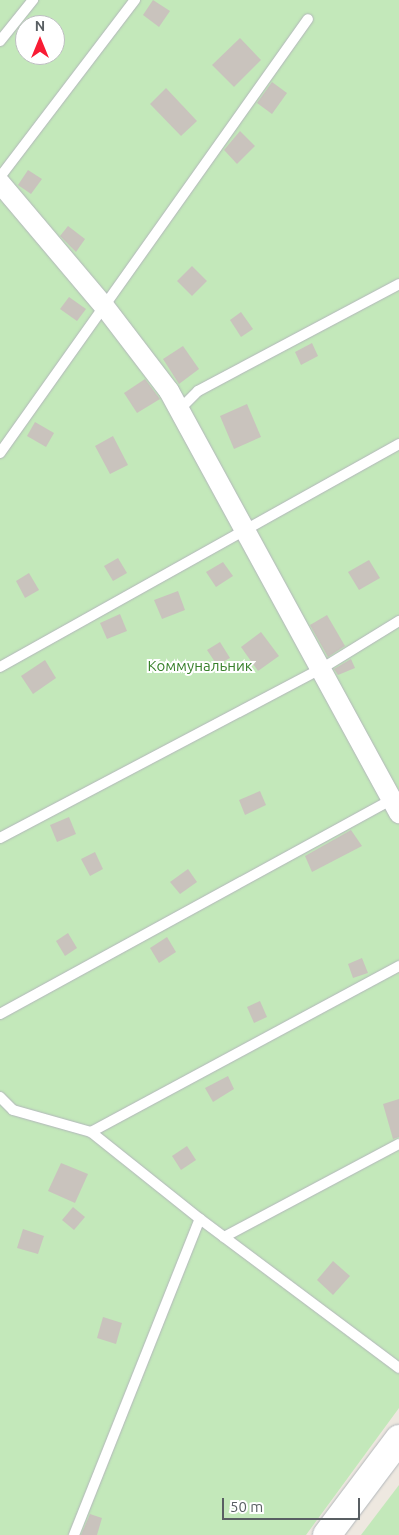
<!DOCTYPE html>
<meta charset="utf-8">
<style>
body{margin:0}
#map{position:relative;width:399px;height:1535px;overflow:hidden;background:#eee8e0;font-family:Ubuntu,sans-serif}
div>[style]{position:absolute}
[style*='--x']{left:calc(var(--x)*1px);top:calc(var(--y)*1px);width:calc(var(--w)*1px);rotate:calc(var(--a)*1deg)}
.green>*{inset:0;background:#c3e8ba}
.building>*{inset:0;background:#c9c3bd}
.roads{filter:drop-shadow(0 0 1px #b2b6ba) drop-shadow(0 0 1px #b2b6ba)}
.lane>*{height:10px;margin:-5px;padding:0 5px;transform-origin:5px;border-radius:5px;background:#fff}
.street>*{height:20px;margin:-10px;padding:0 10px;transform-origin:10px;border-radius:10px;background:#fff}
.secondary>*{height:28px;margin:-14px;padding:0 14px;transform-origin:14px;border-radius:14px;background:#fff}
span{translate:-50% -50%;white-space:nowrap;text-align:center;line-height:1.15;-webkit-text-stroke:4px #fff;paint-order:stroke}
.park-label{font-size:15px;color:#38812b}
.north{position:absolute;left:15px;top:15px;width:50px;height:50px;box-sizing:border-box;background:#fff;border:1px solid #bdbfc1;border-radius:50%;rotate:0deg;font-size:14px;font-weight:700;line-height:20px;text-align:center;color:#595f63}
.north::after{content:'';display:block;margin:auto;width:18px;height:22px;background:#f81c34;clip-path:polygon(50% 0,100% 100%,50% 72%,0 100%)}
.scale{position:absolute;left:222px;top:1498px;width:138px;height:22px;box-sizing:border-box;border:2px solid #595f63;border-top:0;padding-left:6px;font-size:15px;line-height:18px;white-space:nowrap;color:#595f63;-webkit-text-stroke:4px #fff;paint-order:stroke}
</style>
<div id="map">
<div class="green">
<div style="clip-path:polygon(evenodd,0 0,399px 0,399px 1408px,306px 1535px,0 1535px,0 0,25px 25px,55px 25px,55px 55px,25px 55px,25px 25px)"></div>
<div style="clip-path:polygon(399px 1485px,399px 1535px,361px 1535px)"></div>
</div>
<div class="building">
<div style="clip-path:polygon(153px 0,170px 11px,159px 27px,143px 15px)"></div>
<div style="clip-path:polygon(240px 38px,261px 60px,234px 87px,212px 65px)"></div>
<div style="clip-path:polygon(272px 82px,287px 93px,272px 114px,257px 103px)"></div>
<div style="clip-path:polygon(166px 88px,197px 121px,181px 136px,150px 104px)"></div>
<div style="clip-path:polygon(240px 131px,255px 146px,237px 164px,224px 150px)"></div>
<div style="clip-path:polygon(28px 170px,42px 179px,31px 194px,18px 185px)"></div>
<div style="clip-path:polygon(68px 226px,85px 239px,76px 252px,60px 236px)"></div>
<div style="clip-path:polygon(192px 266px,207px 281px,192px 296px,177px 281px)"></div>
<div style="clip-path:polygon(69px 297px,86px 309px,77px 321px,60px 309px)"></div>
<div style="clip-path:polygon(241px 312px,253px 329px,241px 337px,230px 320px)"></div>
<div style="clip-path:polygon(312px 343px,318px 356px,301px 365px,295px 352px)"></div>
<div style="clip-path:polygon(183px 346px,199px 369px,179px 384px,163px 359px)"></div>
<div style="clip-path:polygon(145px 379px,160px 399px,137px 413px,124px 393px)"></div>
<div style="clip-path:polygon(247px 404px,261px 437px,234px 449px,220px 416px)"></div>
<div style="clip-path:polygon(35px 422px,54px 433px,46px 447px,27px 436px)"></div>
<div style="clip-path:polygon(113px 436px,128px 465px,110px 474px,95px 446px)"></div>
<div style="clip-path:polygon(118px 558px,127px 573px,113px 581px,104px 566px)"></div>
<div style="clip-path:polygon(369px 560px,380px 578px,359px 590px,348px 572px)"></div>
<div style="clip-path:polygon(223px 562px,233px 576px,216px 587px,206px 572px)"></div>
<div style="clip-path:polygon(29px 573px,39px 590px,25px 598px,16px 581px)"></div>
<div style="clip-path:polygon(178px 591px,185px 610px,162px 619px,154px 600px)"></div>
<div style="clip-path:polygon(120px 614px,127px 631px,107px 639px,100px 623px)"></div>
<div style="clip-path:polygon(327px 615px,345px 646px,328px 657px,310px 625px)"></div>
<div style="clip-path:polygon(261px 632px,279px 656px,258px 671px,241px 647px)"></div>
<div style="clip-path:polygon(220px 642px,230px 658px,217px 665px,207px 650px)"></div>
<div style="clip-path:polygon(351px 659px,355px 668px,338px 675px,334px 669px)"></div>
<div style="clip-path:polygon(45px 660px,56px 678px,33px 694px,21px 676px)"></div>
<div style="clip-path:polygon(260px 791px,266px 805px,245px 815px,239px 800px)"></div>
<div style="clip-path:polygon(69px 817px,76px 834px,57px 842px,50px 825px)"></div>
<div style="clip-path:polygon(351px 830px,362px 846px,312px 872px,305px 856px)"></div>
<div style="clip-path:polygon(95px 852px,103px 869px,90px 876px,81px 859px)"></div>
<div style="clip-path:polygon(188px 869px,197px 882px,180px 894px,170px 882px)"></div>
<div style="clip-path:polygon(68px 933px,77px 948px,65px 956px,56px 941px)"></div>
<div style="clip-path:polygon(167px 937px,176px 952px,159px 963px,150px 948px)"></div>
<div style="clip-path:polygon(362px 958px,368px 973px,353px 978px,348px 964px)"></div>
<div style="clip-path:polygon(260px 1001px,267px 1017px,254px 1023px,247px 1007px)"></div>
<div style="clip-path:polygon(228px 1076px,234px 1089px,213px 1102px,205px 1088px)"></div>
<div style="clip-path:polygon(399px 1099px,399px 1137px,393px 1139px,383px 1104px)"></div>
<div style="clip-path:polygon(187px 1146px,196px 1160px,181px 1170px,172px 1156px)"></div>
<div style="clip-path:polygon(61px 1163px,88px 1174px,75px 1203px,48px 1191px)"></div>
<div style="clip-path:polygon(73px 1207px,85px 1217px,74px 1230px,62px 1220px)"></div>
<div style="clip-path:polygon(23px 1229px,44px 1236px,38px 1254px,17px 1248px)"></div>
<div style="clip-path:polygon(333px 1261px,350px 1276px,333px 1295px,317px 1280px)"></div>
<div style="clip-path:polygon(103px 1317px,122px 1323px,116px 1344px,97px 1338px)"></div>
<div style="clip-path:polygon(90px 1514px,102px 1518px,97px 1535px,81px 1535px)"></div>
</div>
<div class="roads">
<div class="lane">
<div style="--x:0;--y:41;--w:53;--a:-51.2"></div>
<div style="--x:0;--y:177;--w:223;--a:-52.7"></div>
<div style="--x:180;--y:409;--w:25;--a:-45"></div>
<div style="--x:198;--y:391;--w:228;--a:-28"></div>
<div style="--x:0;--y:453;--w:532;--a:-54.64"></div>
<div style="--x:0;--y:667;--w:457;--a:-29.2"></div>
<div style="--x:0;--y:838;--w:363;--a:-27.8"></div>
<div style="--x:321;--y:669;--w:92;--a:-31.6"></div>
<div style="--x:0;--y:1014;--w:449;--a:-28.7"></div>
<div style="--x:0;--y:1097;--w:18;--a:45"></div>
<div style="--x:13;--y:1110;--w:81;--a:15.8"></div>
<div style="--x:91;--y:1132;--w:139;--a:38.6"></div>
<div style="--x:200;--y:1219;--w:249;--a:36.8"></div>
<div style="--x:91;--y:1132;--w:350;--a:-28.3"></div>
<div style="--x:224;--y:1237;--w:198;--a:-28"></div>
<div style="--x:74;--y:1535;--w:340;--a:-68.3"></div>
</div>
<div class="street">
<div style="--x:0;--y:183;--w:161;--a:49.8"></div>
<div style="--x:104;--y:306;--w:107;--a:52.6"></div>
<div style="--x:169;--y:391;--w:481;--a:61.4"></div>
</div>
<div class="secondary">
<div style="--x:327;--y:1535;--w:120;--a:-53.1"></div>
</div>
</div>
<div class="park-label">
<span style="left:200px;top:666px">Коммунальник</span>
</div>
<div class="north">N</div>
<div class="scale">50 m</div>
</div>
